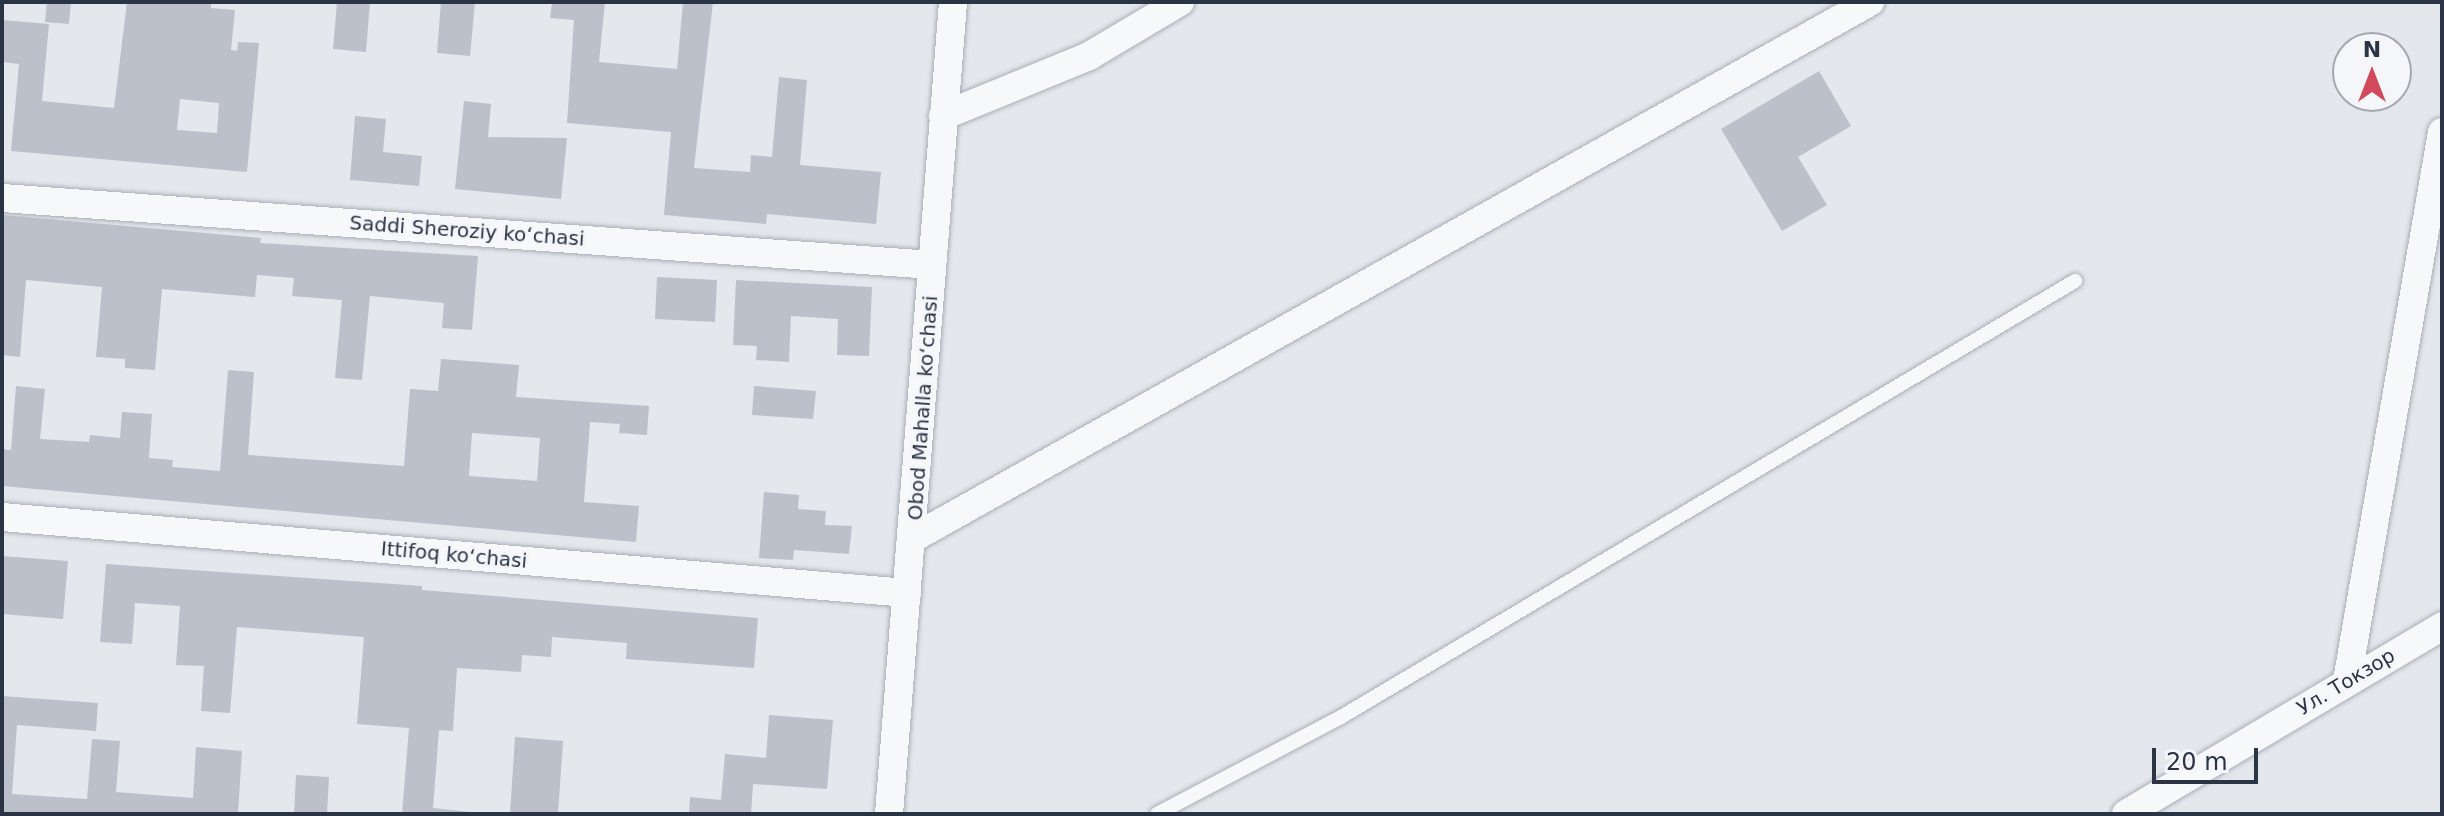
<!DOCTYPE html>
<meta charset="utf-8">
<style>
body{margin:0}
#map{position:relative;width:2444px;height:816px;overflow:hidden;background:#e4e7ec;font-family:"DejaVu Sans",sans-serif}
div>[style]{position:absolute}
[style*='--x']{left:calc(var(--x)*1px);top:calc(var(--y)*1px);width:calc(var(--w)*1px);rotate:calc(var(--a)*1deg)}
.building>*{inset:0;background:#bbc0ca}
.roads{filter:drop-shadow(0 0 2px #a9aeb7) drop-shadow(0 0 2px #a9aeb7)}
.service>*{height:14px;margin:-7px;padding:0 7px;transform-origin:7px;border-radius:7px;background:#f7f8fa}
.minor>*{height:28px;margin:-14px;padding:0 14px;transform-origin:14px;border-radius:14px;background:#f7f8fa}
span{translate:-50% -50%;white-space:nowrap;text-align:center;line-height:1.15;-webkit-text-stroke:6px #f4f6f9;paint-order:stroke}
.street-label{font-size:20px;color:#2b3445}
.frame{position:absolute;inset:0;border:4px solid #2b3445;pointer-events:none}
.north{position:absolute;left:2332px;top:32px;width:80px;height:80px;box-sizing:border-box;background:#f4f6f9;border:2px solid #a4a8b1;border-radius:50%;rotate:0deg;font-size:22px;font-weight:700;line-height:32px;text-align:center;color:#2b3445}
.north::after{content:'';display:block;margin:auto;width:28px;height:36px;background:#d1495b;clip-path:polygon(50% 0,100% 100%,50% 72%,0 100%)}
.scale{position:absolute;left:2152px;top:748px;width:106px;height:36px;box-sizing:border-box;border:4px solid #2b3445;border-top:0;padding-left:10px;font-size:24px;line-height:28px;white-space:nowrap;color:#2b3445;-webkit-text-stroke:6px #f4f6f9;paint-order:stroke}
</style>
<div id="map">
<div class="building">
<div style="clip-path:polygon(47px 2px,71px 2px,69px 24px,45px 22px)"></div>
<div style="clip-path:polygon(evenodd,127px 2px,211px 2px,211px 8px,235px 10px,231px 50px,237px 51px,238px 42px,259px 43px,247px 172px,11px 151px,19px 64px,2px 62px,2px 20px,49px 24px,42px 101px,114px 108px,127px 2px,180px 99px,219px 103px,217px 133px,177px 130px,180px 99px)"></div>
<div style="clip-path:polygon(337px 2px,370px 2px,366px 52px,333px 49px)"></div>
<div style="clip-path:polygon(441px 2px,475px 2px,470px 56px,437px 53px)"></div>
<div style="clip-path:polygon(552px 2px,605px 2px,599px 62px,677px 69px,683px 2px,713px 2px,694px 168px,750px 172px,751px 155px,772px 157px,779px 77px,807px 80px,800px 165px,881px 172px,876px 224px,767px 214px,766px 224px,664px 215px,671px 132px,567px 123px,574px 20px,550px 18px)"></div>
<div style="clip-path:polygon(1819px 71px,1851px 126px,1798px 157px,1827px 205px,1782px 231px,1721px 129px)"></div>
<div style="clip-path:polygon(464px 101px,491px 104px,488px 137px,567px 138px,561px 199px,455px 189px)"></div>
<div style="clip-path:polygon(355px 116px,386px 119px,383px 152px,422px 156px,419px 186px,350px 180px)"></div>
<div style="clip-path:polygon(2px 215px,261px 238px,260px 243px,478px 256px,472px 330px,442px 328px,444px 303px,370px 296px,362px 380px,335px 378px,342px 300px,292px 296px,294px 278px,257px 275px,255px 297px,162px 289px,155px 370px,125px 368px,125px 359px,96px 357px,102px 287px,26px 280px,20px 357px,2px 355px)"></div>
<div style="clip-path:polygon(657px 277px,717px 280px,715px 322px,655px 319px)"></div>
<div style="clip-path:polygon(736px 280px,872px 287px,869px 356px,837px 355px,838px 319px,791px 316px,789px 362px,756px 360px,757px 346px,733px 345px)"></div>
<div style="clip-path:polygon(evenodd,441px 359px,519px 365px,516px 397px,649px 406px,647px 435px,619px 433px,620px 424px,590px 422px,584px 502px,639px 506px,636px 542px,2px 486px,2px 449px,11px 450px,16px 386px,45px 389px,40px 439px,89px 442px,90px 435px,120px 438px,122px 412px,152px 414px,149px 458px,173px 460px,172px 467px,220px 471px,228px 370px,254px 372px,248px 455px,404px 466px,410px 389px,438px 391px,441px 359px,472px 433px,540px 438px,537px 481px,469px 476px,472px 433px)"></div>
<div style="clip-path:polygon(754px 386px,816px 391px,813px 419px,752px 415px)"></div>
<div style="clip-path:polygon(764px 492px,799px 495px,798px 509px,826px 511px,825px 525px,852px 526px,849px 554px,794px 550px,793px 560px,759px 558px)"></div>
<div style="clip-path:polygon(2px 556px,68px 561px,63px 619px,2px 614px)"></div>
<div style="clip-path:polygon(106px 564px,422px 586px,422px 590px,758px 618px,754px 668px,626px 659px,627px 643px,552px 637px,551px 657px,522px 655px,521px 672px,457px 668px,453px 731px,439px 730px,433px 808px,490px 814px,402px 814px,409px 728px,357px 724px,364px 637px,237px 627px,230px 713px,201px 711px,204px 666px,176px 665px,180px 606px,135px 603px,132px 644px,100px 642px)"></div>
<div style="clip-path:polygon(2px 696px,98px 703px,96px 731px,17px 725px,12px 794px,87px 799px,92px 739px,120px 741px,116px 792px,193px 798px,196px 747px,242px 751px,238px 814px,2px 814px)"></div>
<div style="clip-path:polygon(769px 715px,833px 720px,827px 789px,753px 784px,751px 814px,689px 814px,690px 797px,721px 800px,725px 754px,766px 758px)"></div>
<div style="clip-path:polygon(515px 737px,563px 741px,558px 814px,510px 814px)"></div>
<div style="clip-path:polygon(296px 775px,329px 777px,327px 814px,294px 814px)"></div>
</div>
<div class="roads">
<div class="service">
<div style="--x:1157;--y:814;--w:208;--a:-27.8"></div>
<div style="--x:1341;--y:717;--w:854;--a:-30.71"></div>
</div>
<div class="minor">
<div style="--x:943;--y:116;--w:158;--a:-22.3"></div>
<div style="--x:1089;--y:56;--w:106;--a:-30.7"></div>
<div style="--x:2;--y:198;--w:932;--a:4.12"></div>
<div style="--x:2;--y:517;--w:908;--a:4.8"></div>
<div style="--x:915;--y:537;--w:1095;--a:-29.26"></div>
<div style="--x:2347;--y:681;--w:557;--a:-80.18"></div>
<div style="--x:889;--y:814;--w:815;--a:-85.49"></div>
<div style="--x:2126;--y:814;--w:368;--a:-30.7"></div>
</div>
</div>
<div class="street-label">
<span style="left:467px;top:231px;rotate:4deg">Saddi Sheroziy koʻchasi</span>
<span style="left:923px;top:408px;rotate:-86deg">Obod Mahalla ko‘chasi</span>
<span style="left:454px;top:555px;rotate:5deg">Ittifoq ko‘chasi</span>
<span style="left:2346px;top:682px;rotate:-31deg">Ул. Токзор</span>
</div>
<div class="frame"></div>
<div class="north">N</div>
<div class="scale">20 m</div>
</div>
